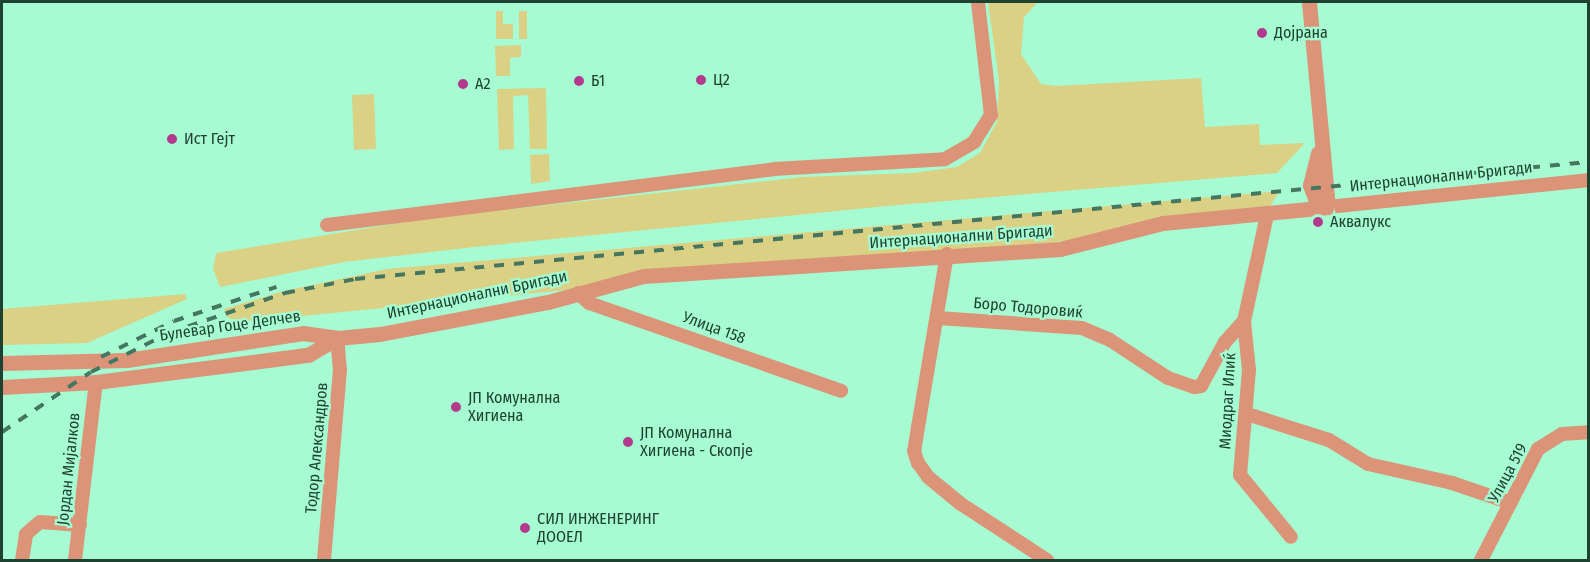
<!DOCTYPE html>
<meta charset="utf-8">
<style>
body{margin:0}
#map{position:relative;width:1590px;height:562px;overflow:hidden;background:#a6fbd2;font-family:"Fira Sans Condensed",sans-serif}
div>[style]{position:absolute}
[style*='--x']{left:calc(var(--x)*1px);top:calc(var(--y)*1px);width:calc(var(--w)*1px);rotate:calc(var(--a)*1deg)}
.green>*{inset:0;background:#dad185}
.minor>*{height:14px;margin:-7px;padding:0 7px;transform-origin:7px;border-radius:7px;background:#db9478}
.tertiary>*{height:15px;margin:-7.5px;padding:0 7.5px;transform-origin:7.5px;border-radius:7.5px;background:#db9478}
.rail>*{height:4px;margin-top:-2px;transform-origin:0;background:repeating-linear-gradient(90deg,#45765f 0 10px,transparent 0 20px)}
.dots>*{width:16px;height:16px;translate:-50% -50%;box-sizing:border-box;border:3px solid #a6fbd2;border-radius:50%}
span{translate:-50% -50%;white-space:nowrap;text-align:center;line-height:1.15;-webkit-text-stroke:4.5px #a6fbd2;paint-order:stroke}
.poi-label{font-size:16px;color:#1e4232}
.left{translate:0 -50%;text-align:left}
.street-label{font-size:16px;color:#1e4232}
.frame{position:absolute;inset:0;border:3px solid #1e4232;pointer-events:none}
</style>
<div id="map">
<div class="green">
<div style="clip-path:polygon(988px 2px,1038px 2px,1024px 17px,1021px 54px,1041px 84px,1056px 86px,1201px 78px,1205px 127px,1259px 124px,1260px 145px,1305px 143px,1277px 173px,887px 206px,474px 247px,344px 262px,220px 287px,213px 269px,216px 253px,430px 218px,802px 177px,913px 173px,957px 167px,980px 153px,997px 122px,999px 81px)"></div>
<div style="clip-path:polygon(496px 11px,503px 11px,503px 24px,513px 24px,513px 39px,496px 39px)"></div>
<div style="clip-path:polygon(519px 11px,527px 11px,527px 39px,519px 39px)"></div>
<div style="clip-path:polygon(521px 45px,521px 57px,510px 58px,510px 76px,496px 76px,495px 46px)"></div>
<div style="clip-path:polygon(546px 88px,547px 149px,530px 149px,528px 95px,513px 96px,514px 149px,499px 150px,497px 89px)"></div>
<div style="clip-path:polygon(374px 94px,376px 149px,354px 150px,352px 95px)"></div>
<div style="clip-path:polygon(549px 154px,550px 181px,531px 184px,530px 155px)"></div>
<div style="clip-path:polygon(1280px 191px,1266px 212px,1076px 240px,240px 322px,227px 317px,224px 309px,284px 291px,387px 269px)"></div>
<div style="clip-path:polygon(185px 294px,187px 299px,87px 343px,2px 345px,2px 309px)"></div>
</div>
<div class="minor">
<div style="--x:1328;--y:207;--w:261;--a:-5.9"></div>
<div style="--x:1267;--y:215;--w:108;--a:102.2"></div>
<div style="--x:1244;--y:321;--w:49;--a:84.2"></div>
<div style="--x:1249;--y:370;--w:105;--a:94.9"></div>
<div style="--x:1240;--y:475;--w:80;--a:50.6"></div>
<div style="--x:327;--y:225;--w:450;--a:-7.1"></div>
<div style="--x:774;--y:169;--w:171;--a:-3.3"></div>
<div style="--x:945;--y:159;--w:34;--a:-30"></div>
<div style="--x:974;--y:142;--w:32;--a:-58"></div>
<div style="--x:991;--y:115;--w:114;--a:-96.6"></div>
<div style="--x:947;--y:254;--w:175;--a:99.5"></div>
<div style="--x:918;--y:427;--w:24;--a:99"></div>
<div style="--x:914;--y:451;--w:13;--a:72"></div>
<div style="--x:918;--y:463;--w:17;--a:54"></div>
<div style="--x:928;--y:477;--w:43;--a:39.3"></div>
<div style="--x:961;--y:504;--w:103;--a:33.1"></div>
<div style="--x:578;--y:293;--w:15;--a:42"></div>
<div style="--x:589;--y:303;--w:267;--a:19.2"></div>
<div style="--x:938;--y:318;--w:144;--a:4"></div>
<div style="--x:1082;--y:328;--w:30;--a:23"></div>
<div style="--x:1110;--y:340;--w:69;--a:33.2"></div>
<div style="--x:1168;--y:378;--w:28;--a:19"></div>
<div style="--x:1194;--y:387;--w:7;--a:-8"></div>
<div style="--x:1201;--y:386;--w:50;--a:-61.4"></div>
<div style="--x:1225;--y:342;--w:28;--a:-48"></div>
<div style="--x:1247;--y:414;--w:86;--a:17.6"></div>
<div style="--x:1329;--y:440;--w:46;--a:31.6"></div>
<div style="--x:1368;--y:464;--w:86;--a:12.7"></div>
<div style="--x:1452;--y:483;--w:62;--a:18.7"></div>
<div style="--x:22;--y:560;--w:26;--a:-81"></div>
<div style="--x:26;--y:534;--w:18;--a:-41"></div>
<div style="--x:40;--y:522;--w:40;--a:4.3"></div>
<div style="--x:75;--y:560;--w:179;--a:-83.3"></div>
<div style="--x:324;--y:560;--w:190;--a:-85.2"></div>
<div style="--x:340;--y:371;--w:33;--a:-95"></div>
<div style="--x:1481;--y:560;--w:125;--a:-62.8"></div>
<div style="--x:1538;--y:449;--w:28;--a:-32"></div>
<div style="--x:1562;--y:434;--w:26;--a:-4"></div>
</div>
<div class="tertiary">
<div style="--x:1318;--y:153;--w:33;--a:104"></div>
<div style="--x:1310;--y:185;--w:25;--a:69"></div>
<div style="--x:2;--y:363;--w:125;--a:-1.4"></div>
<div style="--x:127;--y:360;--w:178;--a:-8.7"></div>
<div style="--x:303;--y:333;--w:34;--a:8"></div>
<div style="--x:337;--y:338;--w:43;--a:-5.3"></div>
<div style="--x:380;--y:334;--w:171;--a:-10.8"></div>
<div style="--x:548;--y:302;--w:99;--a:-15.2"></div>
<div style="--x:644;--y:276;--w:417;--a:-3.7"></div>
<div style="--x:1060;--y:249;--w:106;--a:-14.2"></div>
<div style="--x:1163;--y:223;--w:166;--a:-5.5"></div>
<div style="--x:1328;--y:207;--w:206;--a:-95.3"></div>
<div style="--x:2;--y:387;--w:94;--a:-3"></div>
<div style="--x:96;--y:382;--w:214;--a:-7.3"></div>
<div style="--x:308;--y:355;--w:34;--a:-30"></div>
</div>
<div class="rail">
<div style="--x:101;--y:357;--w:81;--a:-26.3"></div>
<div style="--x:174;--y:321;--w:108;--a:-18.4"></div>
<div style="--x:2;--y:432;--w:107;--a:-34"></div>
<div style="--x:91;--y:372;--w:87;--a:-26.6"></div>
<div style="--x:169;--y:333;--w:123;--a:-19"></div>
<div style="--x:285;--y:293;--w:71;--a:-11.3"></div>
<div style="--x:355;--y:279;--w:1239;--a:-5.42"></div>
</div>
<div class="dots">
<div style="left:1262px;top:33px;background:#b2398c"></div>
<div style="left:701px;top:80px;background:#b2398c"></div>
<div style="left:579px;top:81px;background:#b2398c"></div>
<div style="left:463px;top:84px;background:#b2398c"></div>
<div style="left:172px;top:139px;background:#b2398c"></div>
<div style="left:1318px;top:222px;background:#b2398c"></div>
<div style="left:456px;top:407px;background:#b2398c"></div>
<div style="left:628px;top:442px;background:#b2398c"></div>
<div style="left:525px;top:528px;background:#b2398c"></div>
</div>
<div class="poi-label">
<span class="left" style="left:1274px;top:33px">Дојрана</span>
<span class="left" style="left:713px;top:80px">Ц2</span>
<span class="left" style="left:591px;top:81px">Б1</span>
<span class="left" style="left:475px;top:84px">А2</span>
<span class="left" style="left:184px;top:139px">Ист Гејт</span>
<span class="left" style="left:1330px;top:222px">Аквалукс</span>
<span class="left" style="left:468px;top:407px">ЈП Комунална<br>Хигиена</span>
<span class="left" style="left:640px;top:442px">ЈП Комунална<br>Хигиена - Скопје</span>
<span class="left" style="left:537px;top:528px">СИЛ ИНЖЕНЕРИНГ<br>ДООЕЛ</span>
</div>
<div class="street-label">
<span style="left:1441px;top:177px;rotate:-6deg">Интернационални Бригади</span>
<span style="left:961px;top:237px;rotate:-4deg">Интернационални Бригади</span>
<span style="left:477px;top:295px;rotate:-12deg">Интернационални Бригади</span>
<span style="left:1028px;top:308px;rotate:5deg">Боро Тодоровиќ</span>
<span style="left:230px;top:326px;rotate:-8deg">Булевар Гоце Делчев</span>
<span style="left:714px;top:328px;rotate:20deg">Улица 158</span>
<span style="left:1228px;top:401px;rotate:-87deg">Миодраг Илиќ</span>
<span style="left:317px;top:448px;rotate:-85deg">Тодор Александров</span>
<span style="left:69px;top:469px;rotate:-84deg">Јордан Мијалков</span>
<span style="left:1508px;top:473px;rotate:-62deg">Улица 519</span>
</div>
<div class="frame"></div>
</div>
